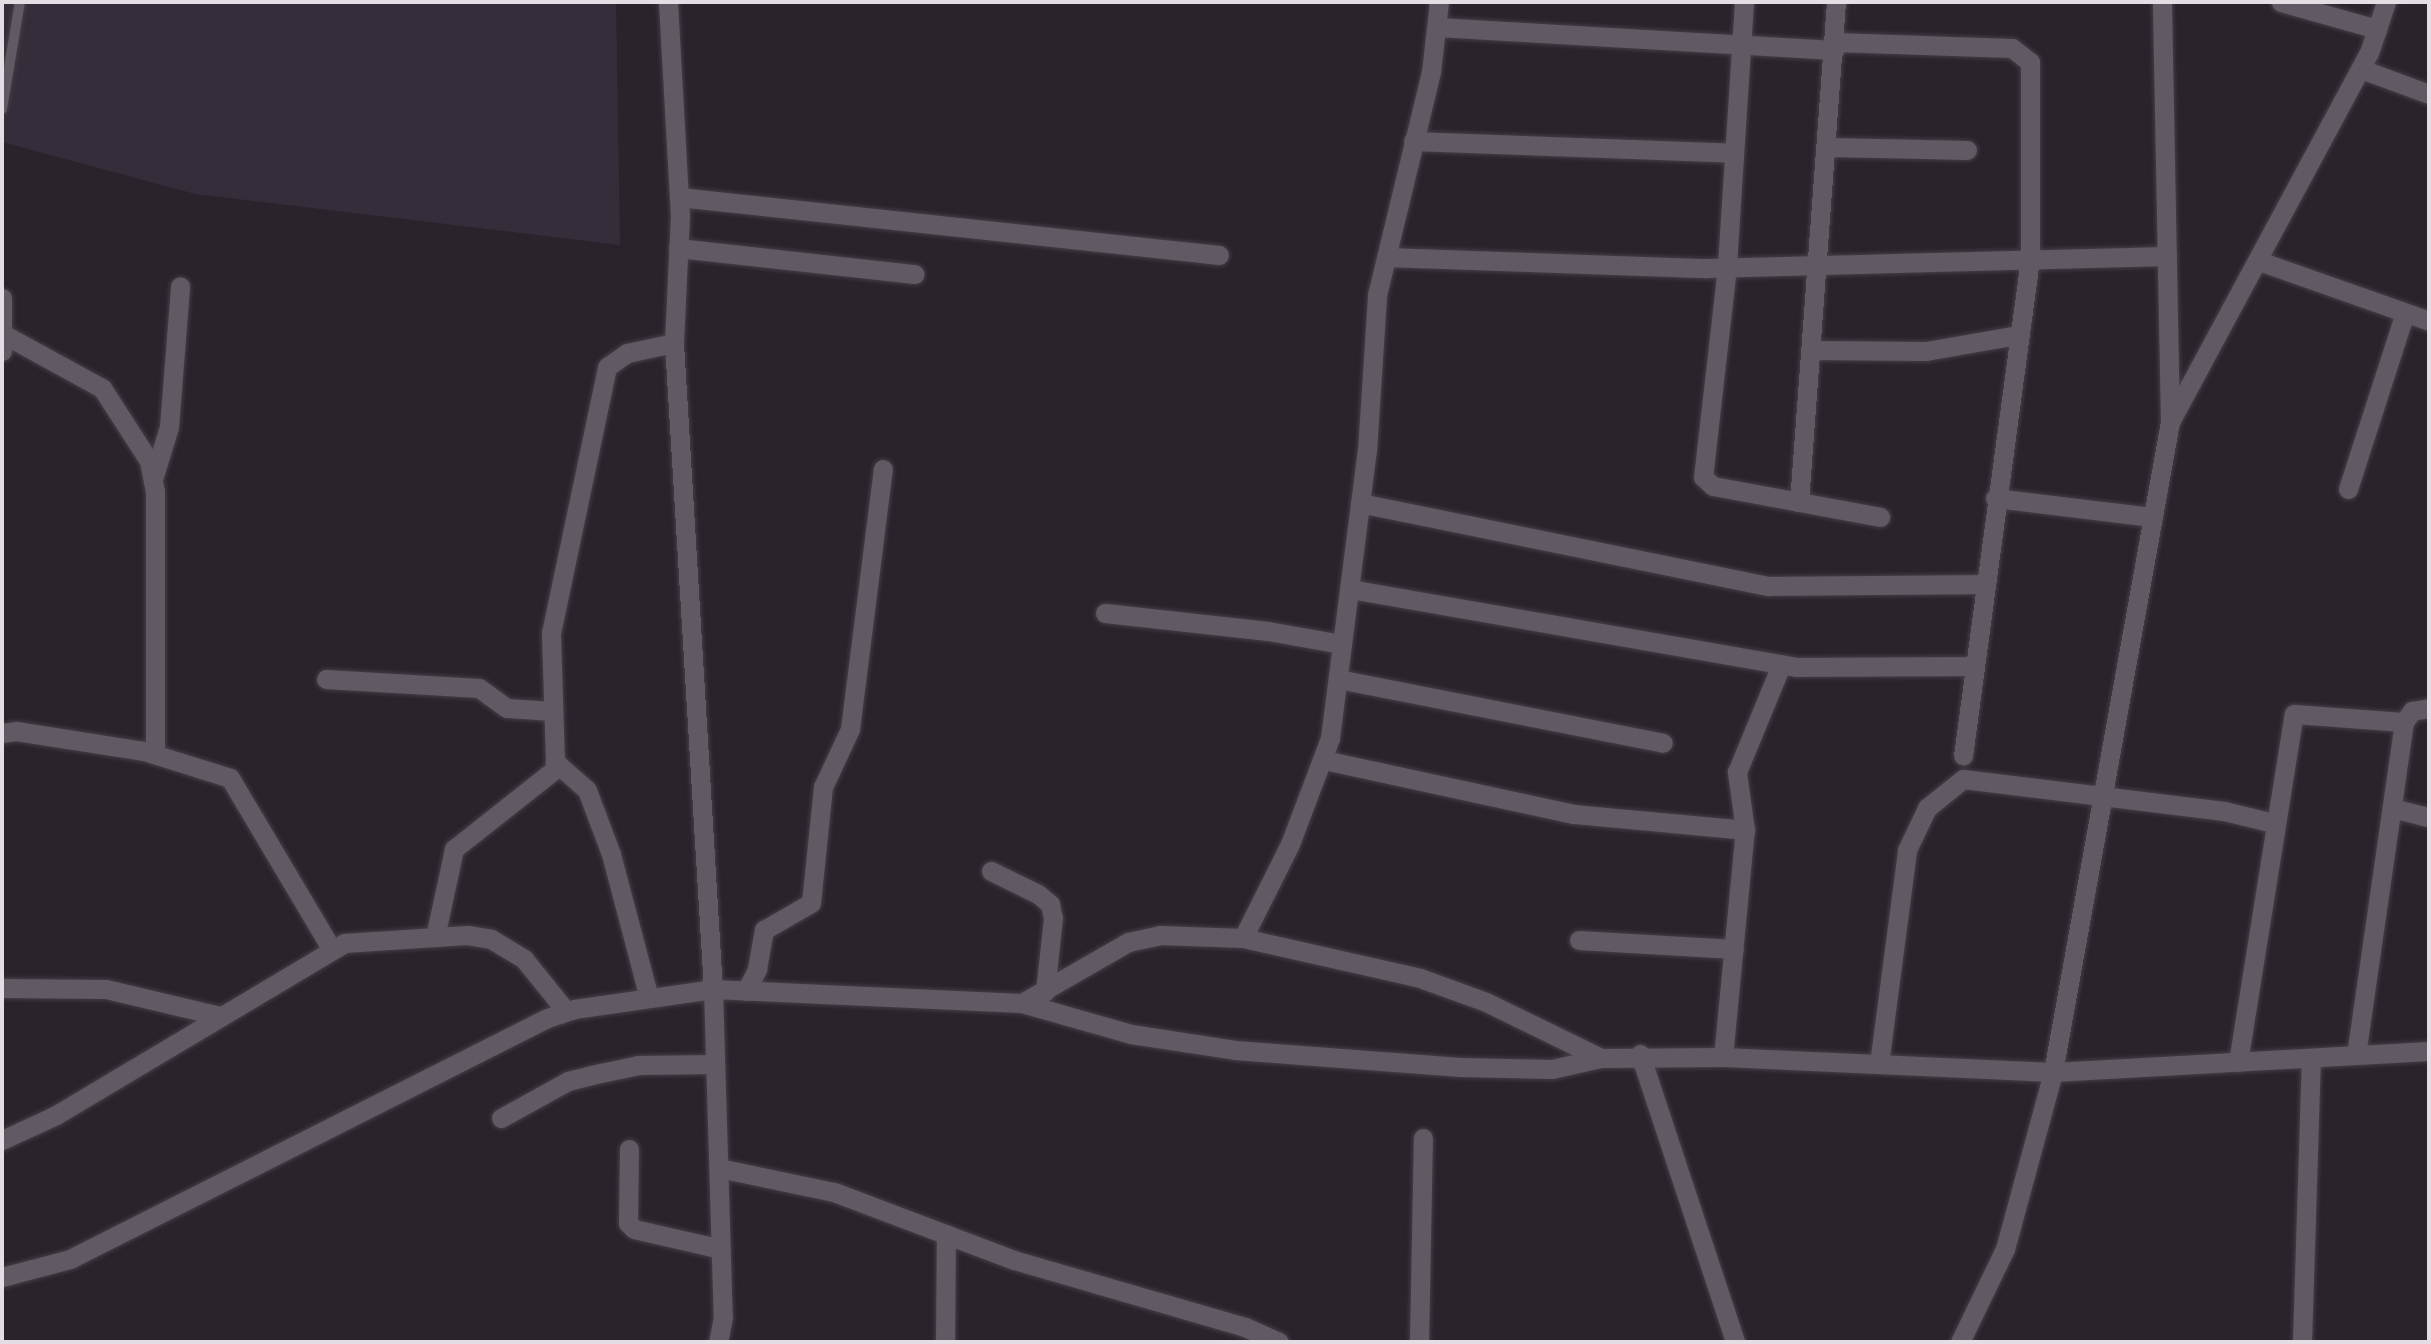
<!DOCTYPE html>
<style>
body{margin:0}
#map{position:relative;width:2431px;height:1344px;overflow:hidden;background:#2a232c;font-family:"Noto Sans",sans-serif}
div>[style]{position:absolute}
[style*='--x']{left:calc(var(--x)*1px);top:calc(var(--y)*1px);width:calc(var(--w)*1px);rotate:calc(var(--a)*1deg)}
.built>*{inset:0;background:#362d3a}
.roads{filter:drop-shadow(0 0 2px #443f46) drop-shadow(0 0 2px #443f46)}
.service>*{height:10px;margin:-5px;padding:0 5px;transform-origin:5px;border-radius:5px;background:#615a64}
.minor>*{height:19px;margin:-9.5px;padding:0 9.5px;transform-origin:9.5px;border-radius:9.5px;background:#615a64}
.tertiary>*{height:19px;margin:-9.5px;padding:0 9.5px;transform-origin:9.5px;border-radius:9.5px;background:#615a64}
.secondary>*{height:19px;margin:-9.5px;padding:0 9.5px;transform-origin:9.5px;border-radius:9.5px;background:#615a64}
span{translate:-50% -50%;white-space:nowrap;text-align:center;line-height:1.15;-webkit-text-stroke:5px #110e12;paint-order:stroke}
.frame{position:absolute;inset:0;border:4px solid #e2dee3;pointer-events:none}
</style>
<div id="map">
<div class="built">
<div style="clip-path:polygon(2px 2px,616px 2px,620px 245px,195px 194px,2px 142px)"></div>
</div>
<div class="roads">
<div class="service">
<div style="--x:2;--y:109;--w:109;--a:-80.5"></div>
</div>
<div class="minor">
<div style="--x:1744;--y:2;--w:266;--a:93.7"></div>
<div style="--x:1727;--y:267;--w:211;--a:96.5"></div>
<div style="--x:1703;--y:477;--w:13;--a:42"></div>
<div style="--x:1713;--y:486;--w:170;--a:10.5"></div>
<div style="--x:2281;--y:2;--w:100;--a:15.7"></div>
<div style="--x:1437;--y:27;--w:398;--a:3.3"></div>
<div style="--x:1834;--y:42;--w:178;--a:1.9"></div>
<div style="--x:2012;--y:48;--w:23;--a:38"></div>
<div style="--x:2030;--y:62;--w:197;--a:90"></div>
<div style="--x:2030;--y:259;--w:501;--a:97.68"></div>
<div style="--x:2361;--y:69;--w:72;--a:20.2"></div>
<div style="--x:1413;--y:141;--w:321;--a:2.1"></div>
<div style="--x:1827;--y:147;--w:140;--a:1.2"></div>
<div style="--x:679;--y:197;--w:543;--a:6.13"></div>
<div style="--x:678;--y:248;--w:238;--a:6.3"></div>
<div style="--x:1386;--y:257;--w:321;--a:2"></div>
<div style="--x:1707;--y:268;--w:460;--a:-1.5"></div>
<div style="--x:2259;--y:261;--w:180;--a:19.4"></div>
<div style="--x:2;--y:298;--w:53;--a:90"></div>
<div style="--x:5;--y:335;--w:111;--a:28.7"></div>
<div style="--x:102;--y:388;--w:87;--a:57.2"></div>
<div style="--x:149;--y:461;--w:31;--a:79"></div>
<div style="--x:155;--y:491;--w:262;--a:90"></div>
<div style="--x:1811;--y:350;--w:115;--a:0.5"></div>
<div style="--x:1926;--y:351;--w:93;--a:-9.9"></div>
<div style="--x:2170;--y:422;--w:419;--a:-61.7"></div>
<div style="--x:2369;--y:53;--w:54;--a:-71.6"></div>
<div style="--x:154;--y:476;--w:51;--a:-73"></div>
<div style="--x:169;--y:427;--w:141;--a:-85.5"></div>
<div style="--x:2348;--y:489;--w:185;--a:-72.1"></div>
<div style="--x:1995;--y:498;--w:159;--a:6.9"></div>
<div style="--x:1799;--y:502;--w:501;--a:-85.77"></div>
<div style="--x:1360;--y:503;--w:416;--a:11.5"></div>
<div style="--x:1768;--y:586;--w:216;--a:-0.5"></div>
<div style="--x:1350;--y:589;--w:453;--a:9.9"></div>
<div style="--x:1796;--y:667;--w:178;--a:-0.3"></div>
<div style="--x:1105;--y:613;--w:164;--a:6.3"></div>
<div style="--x:1268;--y:631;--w:75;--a:10"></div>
<div style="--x:326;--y:679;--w:153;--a:3.4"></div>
<div style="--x:479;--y:688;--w:34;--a:36"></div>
<div style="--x:507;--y:708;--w:46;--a:3.7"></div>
<div style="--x:1338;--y:679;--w:331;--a:11.1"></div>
<div style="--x:2;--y:733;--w:14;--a:-8"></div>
<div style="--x:16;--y:731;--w:130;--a:8.9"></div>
<div style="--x:144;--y:751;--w:90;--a:17.4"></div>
<div style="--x:230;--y:778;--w:198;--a:59.3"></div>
<div style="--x:1324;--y:760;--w:256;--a:12.2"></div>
<div style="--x:1574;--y:814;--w:172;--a:5.3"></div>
<div style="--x:2392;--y:808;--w:38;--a:14"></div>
<div style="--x:991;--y:871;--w:52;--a:26.1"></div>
<div style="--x:1038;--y:894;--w:16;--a:40"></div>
<div style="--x:1050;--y:904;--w:14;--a:78"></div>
<div style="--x:1053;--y:918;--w:74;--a:96.2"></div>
<div style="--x:435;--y:937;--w:90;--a:-77.8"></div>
<div style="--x:454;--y:849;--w:134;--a:-38.3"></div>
<div style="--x:1243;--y:938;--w:105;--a:-63.4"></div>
<div style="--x:1290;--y:844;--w:113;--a:-69.3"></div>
<div style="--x:1330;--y:738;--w:289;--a:-82.7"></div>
<div style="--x:1367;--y:451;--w:156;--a:-86.3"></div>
<div style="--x:1377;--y:295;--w:229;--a:-76.4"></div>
<div style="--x:1431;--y:72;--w:70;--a:-83.5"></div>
<div style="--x:1579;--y:940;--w:155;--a:3.3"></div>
<div style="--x:2;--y:988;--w:104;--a:0.6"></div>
<div style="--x:106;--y:989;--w:117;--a:13.3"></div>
<div style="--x:746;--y:991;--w:25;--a:-63"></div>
<div style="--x:757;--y:969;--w:40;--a:-80"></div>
<div style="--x:764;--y:930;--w:54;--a:-29.9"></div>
<div style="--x:811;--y:903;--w:117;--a:-84.1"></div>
<div style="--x:823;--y:787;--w:64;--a:-65"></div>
<div style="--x:850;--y:729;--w:262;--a:-82.8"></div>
<div style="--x:649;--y:998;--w:149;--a:-104.8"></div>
<div style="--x:611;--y:854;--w:68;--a:-110.6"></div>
<div style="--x:587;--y:790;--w:43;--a:-138.8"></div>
<div style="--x:555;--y:762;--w:129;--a:-91.8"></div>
<div style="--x:551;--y:633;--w:272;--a:-78.1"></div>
<div style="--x:607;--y:367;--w:24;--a:-35"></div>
<div style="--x:627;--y:353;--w:48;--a:-12"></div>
<div style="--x:1022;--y:1003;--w:113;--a:15.9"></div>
<div style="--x:1131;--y:1034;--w:105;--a:8.7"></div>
<div style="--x:1235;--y:1050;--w:226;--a:4.3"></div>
<div style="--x:1460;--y:1067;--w:92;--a:1.2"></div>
<div style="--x:1552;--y:1069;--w:50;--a:-12.7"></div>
<div style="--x:1640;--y:1054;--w:303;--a:71.7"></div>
<div style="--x:2356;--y:1055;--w:336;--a:-81.8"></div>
<div style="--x:2404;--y:722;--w:14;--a:-54"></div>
<div style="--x:2412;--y:711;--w:17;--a:-10"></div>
<div style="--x:1723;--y:1057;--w:228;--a:-84.5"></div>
<div style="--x:1745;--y:830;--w:59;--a:-97.9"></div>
<div style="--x:1737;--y:772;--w:116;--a:-67.6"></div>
<div style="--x:2238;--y:1062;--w:352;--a:-80.9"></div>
<div style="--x:2294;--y:714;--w:110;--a:4.2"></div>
<div style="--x:1879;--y:1064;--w:216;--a:-82.5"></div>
<div style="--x:1907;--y:850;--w:47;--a:-64.5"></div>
<div style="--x:1927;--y:808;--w:46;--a:-38.9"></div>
<div style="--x:1963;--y:779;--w:263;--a:7"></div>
<div style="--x:2224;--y:811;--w:51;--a:13.5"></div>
<div style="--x:501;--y:1118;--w:77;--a:-28.9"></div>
<div style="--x:568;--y:1081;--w:34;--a:-14"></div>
<div style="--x:601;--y:1073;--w:38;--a:-12"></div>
<div style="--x:638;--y:1065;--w:77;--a:-0.7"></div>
<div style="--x:2;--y:1140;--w:60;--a:-24.8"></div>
<div style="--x:56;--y:1115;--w:335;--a:-30.8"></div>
<div style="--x:344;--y:943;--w:123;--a:-3.7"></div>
<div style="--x:467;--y:935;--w:24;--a:9"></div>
<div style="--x:491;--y:939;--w:39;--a:31"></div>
<div style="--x:524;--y:959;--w:67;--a:51.1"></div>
<div style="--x:629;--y:1149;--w:74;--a:90.8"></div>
<div style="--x:628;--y:1223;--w:8;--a:45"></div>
<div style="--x:634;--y:1229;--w:89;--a:12.9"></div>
<div style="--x:719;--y:1168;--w:117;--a:11.8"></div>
<div style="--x:834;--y:1192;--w:192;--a:20.7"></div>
<div style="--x:1014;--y:1260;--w:241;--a:16.2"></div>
<div style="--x:1245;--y:1327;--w:37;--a:24"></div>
<div style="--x:2;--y:1277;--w:70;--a:-14.8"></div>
<div style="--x:70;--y:1259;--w:534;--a:-26.8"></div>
<div style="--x:547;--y:1018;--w:28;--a:-18"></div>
<div style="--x:574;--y:1009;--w:140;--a:-8.2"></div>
<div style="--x:713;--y:989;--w:309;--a:2.6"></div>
<div style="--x:1022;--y:1003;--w:122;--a:-29.9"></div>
<div style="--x:1128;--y:942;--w:33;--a:-12"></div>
<div style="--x:1160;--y:935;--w:83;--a:2.1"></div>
<div style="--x:1243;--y:938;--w:181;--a:12.7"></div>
<div style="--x:1420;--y:978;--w:70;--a:20"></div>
<div style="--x:1486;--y:1002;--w:128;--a:26"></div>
<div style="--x:1601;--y:1058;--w:122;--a:-0.5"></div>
<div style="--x:1723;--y:1057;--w:330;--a:2.6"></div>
<div style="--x:2053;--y:1072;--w:377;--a:-3.2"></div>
<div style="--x:945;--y:1342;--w:108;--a:-89.5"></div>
<div style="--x:1419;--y:1342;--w:204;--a:-88.9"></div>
<div style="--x:2302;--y:1342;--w:284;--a:-88.2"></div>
</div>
<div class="tertiary">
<div style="--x:1960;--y:1342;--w:103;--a:-64.2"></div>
<div style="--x:2005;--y:1249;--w:183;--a:-74.8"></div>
<div style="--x:2053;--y:1072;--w:660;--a:-79.8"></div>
<div style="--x:2170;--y:422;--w:420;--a:-91.1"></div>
</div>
<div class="secondary">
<div style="--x:668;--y:2;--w:213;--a:86.8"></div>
<div style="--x:680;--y:215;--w:128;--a:92.7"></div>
<div style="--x:674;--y:343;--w:647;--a:86.55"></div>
<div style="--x:713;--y:989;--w:328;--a:88.3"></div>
<div style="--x:723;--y:1317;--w:25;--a:101"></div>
</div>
</div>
<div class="frame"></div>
</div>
